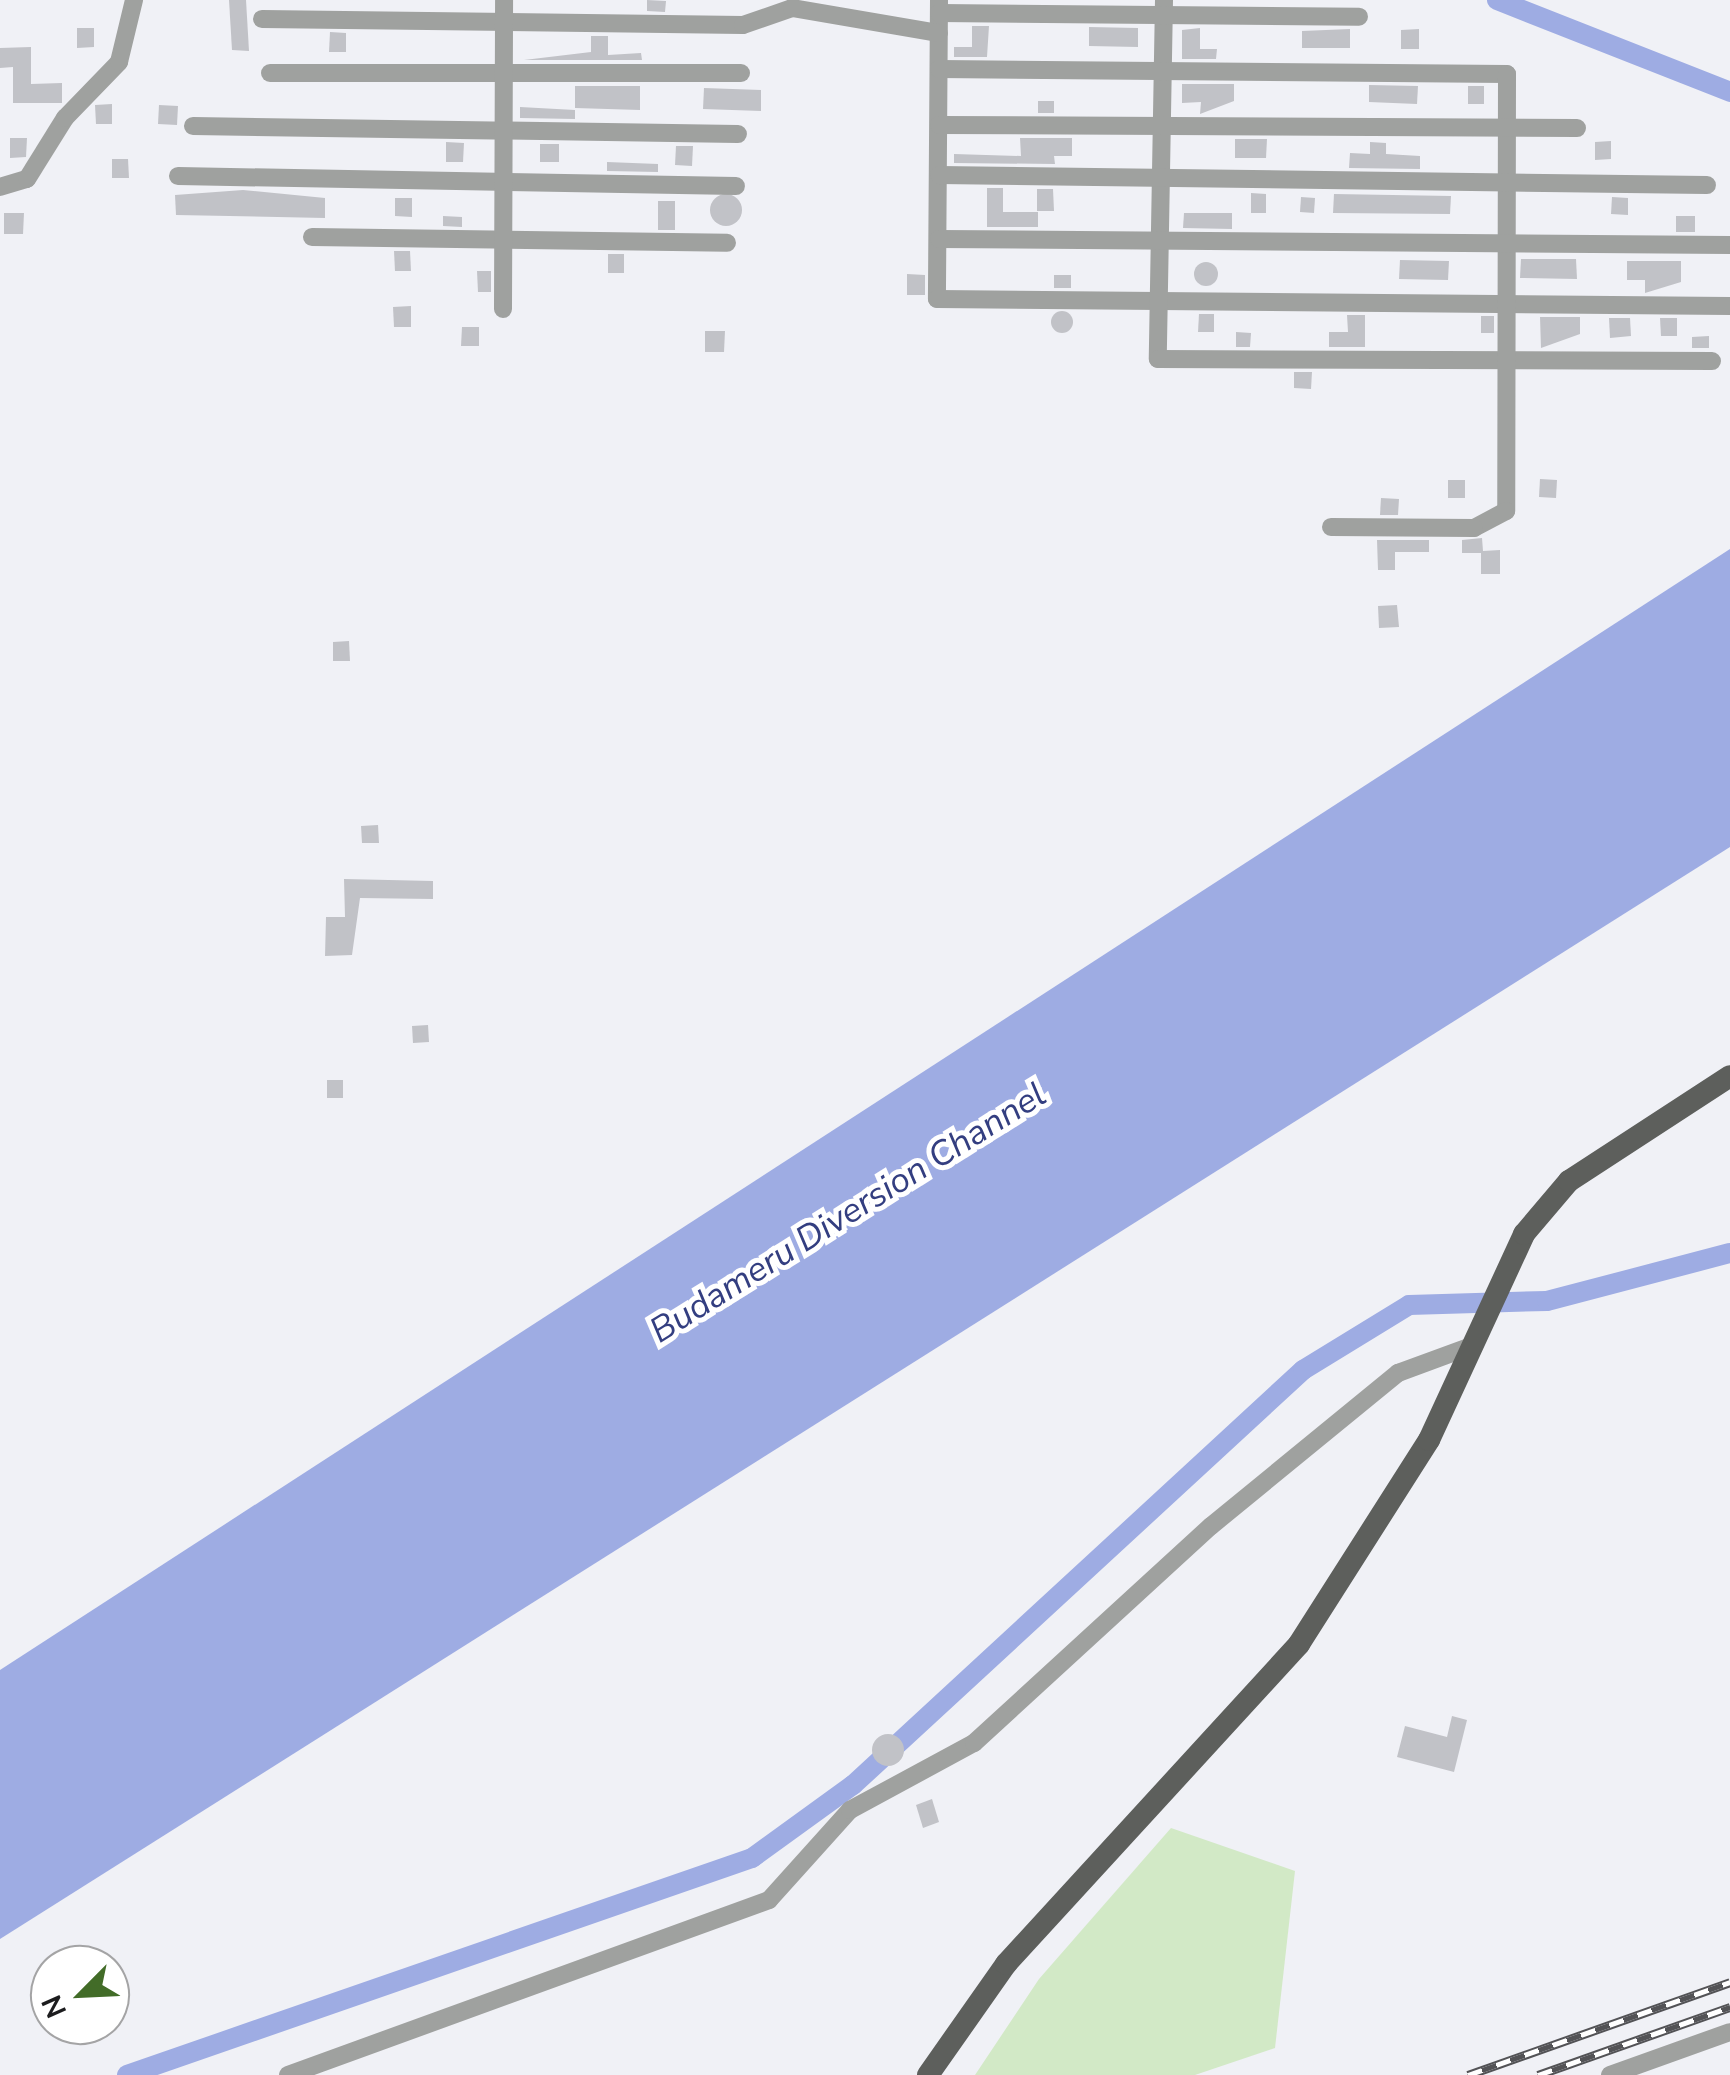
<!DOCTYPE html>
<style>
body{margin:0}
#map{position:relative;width:1730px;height:2075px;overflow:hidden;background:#f0f1f6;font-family:"Nunito Sans",sans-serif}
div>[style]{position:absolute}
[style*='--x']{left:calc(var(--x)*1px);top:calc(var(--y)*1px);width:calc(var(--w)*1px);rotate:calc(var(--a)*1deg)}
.green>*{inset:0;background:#d2e9c6}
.water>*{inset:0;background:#9eace3}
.canal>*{height:20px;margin:-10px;padding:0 10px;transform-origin:10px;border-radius:10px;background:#9eace3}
.building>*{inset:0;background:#c1c2c7}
.round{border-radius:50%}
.minor>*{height:18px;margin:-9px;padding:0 9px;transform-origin:9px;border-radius:9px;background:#9fa19f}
.major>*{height:22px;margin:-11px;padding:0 11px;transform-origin:11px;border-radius:11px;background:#5d5f5c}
.rail>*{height:9px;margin-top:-4.5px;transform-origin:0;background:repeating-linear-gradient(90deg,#fff 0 15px,#535356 0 30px);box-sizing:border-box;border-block:2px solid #535356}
span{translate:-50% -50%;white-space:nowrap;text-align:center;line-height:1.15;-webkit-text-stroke:10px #fff;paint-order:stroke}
.water-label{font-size:35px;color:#333e80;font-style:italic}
.north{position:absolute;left:30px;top:1945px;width:100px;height:100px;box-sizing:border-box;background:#fff;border:2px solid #a4a4a5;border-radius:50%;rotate:246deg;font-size:28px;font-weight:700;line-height:40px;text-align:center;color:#1c1c1e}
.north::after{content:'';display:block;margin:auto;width:35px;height:45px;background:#426c28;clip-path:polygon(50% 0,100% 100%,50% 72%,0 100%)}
</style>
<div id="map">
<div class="green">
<div style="clip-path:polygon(1171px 1828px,1295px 1871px,1275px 2048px,1195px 2075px,975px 2075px,1039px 1979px)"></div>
</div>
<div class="water">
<div style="clip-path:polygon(1730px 549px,1730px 847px,0 1939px,0 1670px)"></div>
</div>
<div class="canal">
<div style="--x:1497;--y:0;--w:251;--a:21.5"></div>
<div style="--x:127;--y:2075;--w:662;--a:-19.15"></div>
<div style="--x:752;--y:1858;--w:125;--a:-35.9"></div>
<div style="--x:853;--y:1785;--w:612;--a:-42.68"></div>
<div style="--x:1303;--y:1370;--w:124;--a:-31.5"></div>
<div style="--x:1409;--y:1305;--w:138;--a:-1.7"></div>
<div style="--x:1547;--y:1301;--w:189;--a:-14.7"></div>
</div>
<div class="building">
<div style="clip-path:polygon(229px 0,246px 0,249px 51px,232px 50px)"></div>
<div style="clip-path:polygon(647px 0,666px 1px,665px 12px,647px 11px)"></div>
<div style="clip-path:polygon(972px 26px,989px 26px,987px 57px,954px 57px,954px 47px,972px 47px)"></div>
<div style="clip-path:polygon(1089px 27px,1138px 28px,1138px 47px,1089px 46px)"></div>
<div style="clip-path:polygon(77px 28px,94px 28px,94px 47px,77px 48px)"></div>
<div style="clip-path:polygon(1200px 28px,1200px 49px,1217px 49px,1216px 59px,1182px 59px,1182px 30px)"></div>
<div style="clip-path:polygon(1350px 29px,1350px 48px,1302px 48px,1302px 31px)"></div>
<div style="clip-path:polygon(1419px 29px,1419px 49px,1401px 49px,1401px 30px)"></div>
<div style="clip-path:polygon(330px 32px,346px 33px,346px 52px,329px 52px)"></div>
<div style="clip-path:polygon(591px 36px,608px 36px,608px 55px,641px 53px,642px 60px,524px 60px,591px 52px)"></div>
<div style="clip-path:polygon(31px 47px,31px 84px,62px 83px,62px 103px,13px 103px,13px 67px,0 68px,0 48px)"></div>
<div style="clip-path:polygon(1182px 84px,1234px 84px,1234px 101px,1200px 114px,1201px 102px,1182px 103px)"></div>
<div style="clip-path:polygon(1369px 85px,1418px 86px,1417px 104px,1369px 102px)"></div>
<div style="clip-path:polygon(575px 86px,640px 86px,640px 110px,575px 108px)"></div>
<div style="clip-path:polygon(1468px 86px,1484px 86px,1484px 104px,1468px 104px)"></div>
<div style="clip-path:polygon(704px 88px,761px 90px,761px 111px,703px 109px)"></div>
<div style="clip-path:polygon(1038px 101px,1054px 101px,1054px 113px,1038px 113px)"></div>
<div style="clip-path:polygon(112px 104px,112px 124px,96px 124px,95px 105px)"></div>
<div style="clip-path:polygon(159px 105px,178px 106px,177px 125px,158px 124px)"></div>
<div style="clip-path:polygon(520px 107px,575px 110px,575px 119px,520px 118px)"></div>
<div style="clip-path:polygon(10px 138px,27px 138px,26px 157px,10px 158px)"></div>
<div style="clip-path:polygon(1020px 138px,1072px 138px,1072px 156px,1054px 156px,1055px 164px,954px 163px,954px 154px,1021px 156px)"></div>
<div style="clip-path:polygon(1235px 139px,1267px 139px,1266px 158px,1235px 158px)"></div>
<div style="clip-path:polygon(1611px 141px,1611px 159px,1595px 160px,1595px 142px)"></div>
<div style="clip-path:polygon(446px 142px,464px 143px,463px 162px,446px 162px)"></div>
<div style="clip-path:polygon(1370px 142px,1386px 143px,1386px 154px,1420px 156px,1420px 169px,1349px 168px,1350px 153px,1370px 154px)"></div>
<div style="clip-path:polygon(540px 144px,559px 144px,559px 162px,540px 162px)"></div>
<div style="clip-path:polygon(676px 146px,693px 146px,692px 166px,675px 165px)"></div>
<div style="clip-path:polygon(112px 159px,128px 159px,129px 178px,112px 178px)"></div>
<div style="clip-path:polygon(607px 162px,658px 164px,658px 172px,607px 171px)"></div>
<div style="clip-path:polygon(987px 188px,1003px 188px,1003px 212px,1038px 212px,1038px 227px,987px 227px)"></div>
<div style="clip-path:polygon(1037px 189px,1053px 189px,1054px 211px,1037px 211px)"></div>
<div style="clip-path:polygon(243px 190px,325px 198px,325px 218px,176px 215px,175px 195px)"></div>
<div style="clip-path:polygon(1251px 193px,1266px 194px,1266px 213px,1251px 213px)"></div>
<div style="clip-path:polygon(1334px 194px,1451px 196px,1450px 214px,1333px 213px)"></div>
<div class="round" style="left:710px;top:194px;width:32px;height:32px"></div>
<div style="clip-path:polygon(1301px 197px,1315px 198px,1314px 213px,1300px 212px)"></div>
<div style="clip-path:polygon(1612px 197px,1628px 198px,1628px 215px,1611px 214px)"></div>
<div style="clip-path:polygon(395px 198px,412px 198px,412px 217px,395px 216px)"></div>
<div style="clip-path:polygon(658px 201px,675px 201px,675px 230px,658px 230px)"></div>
<div style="clip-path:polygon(4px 213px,24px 213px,23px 234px,4px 234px)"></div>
<div style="clip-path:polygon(1184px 213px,1232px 213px,1232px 229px,1183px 228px)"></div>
<div style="clip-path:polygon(443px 216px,462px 217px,462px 227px,443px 226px)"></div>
<div style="clip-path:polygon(1676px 216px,1695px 216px,1695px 232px,1676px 232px)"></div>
<div style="clip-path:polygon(394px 251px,410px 251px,411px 271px,395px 271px)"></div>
<div style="clip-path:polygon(608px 254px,624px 254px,624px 273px,608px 273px)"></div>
<div style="clip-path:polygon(1521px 259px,1576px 259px,1577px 279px,1520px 278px)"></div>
<div style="clip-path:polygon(1400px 260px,1449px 261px,1448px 280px,1399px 279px)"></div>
<div style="clip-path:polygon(1627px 261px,1681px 261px,1681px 282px,1645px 293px,1645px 280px,1627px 280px)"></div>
<div class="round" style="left:1194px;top:262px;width:24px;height:24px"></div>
<div style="clip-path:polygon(477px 271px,491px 271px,491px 292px,478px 292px)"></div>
<div style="clip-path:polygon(907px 274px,925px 275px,925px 295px,907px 295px)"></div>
<div style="clip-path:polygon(1054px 275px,1071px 275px,1071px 288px,1054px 288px)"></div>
<div style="clip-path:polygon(411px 306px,411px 327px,394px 327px,393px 307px)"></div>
<div class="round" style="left:1051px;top:311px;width:22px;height:22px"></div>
<div style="clip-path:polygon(1199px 314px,1214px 314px,1214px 332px,1198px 332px)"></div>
<div style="clip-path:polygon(1347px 315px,1365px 315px,1365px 347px,1329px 347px,1329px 332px,1348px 332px)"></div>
<div style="clip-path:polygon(1481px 316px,1494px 316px,1494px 333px,1481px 333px)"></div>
<div style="clip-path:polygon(1540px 317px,1580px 317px,1580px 334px,1541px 348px)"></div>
<div style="clip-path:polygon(1609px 318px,1630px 318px,1631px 336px,1610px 338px)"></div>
<div style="clip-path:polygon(1660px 318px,1677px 318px,1677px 336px,1661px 336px)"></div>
<div style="clip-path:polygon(462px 327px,479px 327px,479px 346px,461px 346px)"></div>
<div style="clip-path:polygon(705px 331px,725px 331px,724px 352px,705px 352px)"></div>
<div style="clip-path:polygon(1236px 332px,1251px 333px,1250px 347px,1236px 347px)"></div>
<div style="clip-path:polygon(1709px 336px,1709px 348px,1692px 348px,1692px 337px)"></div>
<div style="clip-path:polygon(1294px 372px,1312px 372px,1311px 389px,1294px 388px)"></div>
<div style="clip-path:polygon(1540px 479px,1557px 480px,1556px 498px,1539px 497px)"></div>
<div style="clip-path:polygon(1448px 480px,1465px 480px,1465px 498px,1448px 498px)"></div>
<div style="clip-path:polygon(1381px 498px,1399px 499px,1398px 515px,1380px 515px)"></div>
<div style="clip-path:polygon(1482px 538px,1483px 551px,1500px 550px,1500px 574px,1481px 574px,1481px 553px,1462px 553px,1462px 540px)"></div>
<div style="clip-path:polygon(1377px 540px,1429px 540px,1429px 552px,1395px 552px,1395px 570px,1378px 570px)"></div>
<div style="clip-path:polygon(1397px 605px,1399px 627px,1379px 628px,1378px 606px)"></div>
<div style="clip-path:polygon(349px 641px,350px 661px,333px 661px,333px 642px)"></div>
<div style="clip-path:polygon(378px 825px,379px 843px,362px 843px,361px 826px)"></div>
<div style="clip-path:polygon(344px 879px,433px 881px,433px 899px,360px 898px,352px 955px,325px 956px,326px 917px,345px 917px)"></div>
<div style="clip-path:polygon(428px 1025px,429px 1042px,413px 1043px,412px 1026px)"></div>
<div style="clip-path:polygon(327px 1080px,343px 1080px,343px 1098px,327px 1098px)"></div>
<div style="clip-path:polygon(1452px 1716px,1467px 1720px,1454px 1772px,1397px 1757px,1405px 1726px,1447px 1737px)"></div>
<div class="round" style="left:872px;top:1734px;width:32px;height:32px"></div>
<div style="clip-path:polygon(932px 1799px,939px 1822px,923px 1828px,916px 1805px)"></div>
</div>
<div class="minor">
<div style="--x:939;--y:0;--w:299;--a:90.4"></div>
<div style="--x:937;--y:299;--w:793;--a:0.51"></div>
<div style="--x:1164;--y:0;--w:359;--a:91"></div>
<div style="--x:1158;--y:359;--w:554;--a:0.21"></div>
<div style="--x:939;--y:13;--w:420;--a:0.5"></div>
<div style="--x:262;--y:19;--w:481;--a:0.7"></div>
<div style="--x:743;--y:25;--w:52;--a:-19.1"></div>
<div style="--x:792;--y:8;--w:149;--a:9.7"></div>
<div style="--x:939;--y:69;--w:568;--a:0.5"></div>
<div style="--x:1507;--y:74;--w:437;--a:90.1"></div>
<div style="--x:1506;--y:511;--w:36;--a:152"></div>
<div style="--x:1474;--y:528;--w:143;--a:-179.6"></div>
<div style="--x:270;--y:73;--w:471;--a:0"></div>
<div style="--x:939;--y:125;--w:638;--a:0.27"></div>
<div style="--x:193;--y:126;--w:545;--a:0.84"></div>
<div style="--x:939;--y:175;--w:768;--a:0.75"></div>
<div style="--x:178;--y:176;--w:558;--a:1.03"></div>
<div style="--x:0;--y:187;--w:28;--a:-17"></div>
<div style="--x:27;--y:179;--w:72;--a:-58.1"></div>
<div style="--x:65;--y:118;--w:78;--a:-46"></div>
<div style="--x:119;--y:62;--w:64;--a:-76.4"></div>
<div style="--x:312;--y:237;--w:415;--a:0.8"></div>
<div style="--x:939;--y:239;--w:791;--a:0.43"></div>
<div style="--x:503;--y:309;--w:309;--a:-89.8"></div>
<div style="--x:288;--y:2075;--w:512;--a:-19.99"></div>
<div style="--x:769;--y:1900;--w:121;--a:-48"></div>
<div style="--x:850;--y:1810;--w:141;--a:-28.4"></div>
<div style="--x:974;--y:1743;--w:321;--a:-42.5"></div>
<div style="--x:1211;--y:1526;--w:242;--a:-39.3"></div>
<div style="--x:1398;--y:1373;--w:72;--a:-20.2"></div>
<div style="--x:1610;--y:2075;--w:127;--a:-19.7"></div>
</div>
<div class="major">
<div style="--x:928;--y:2075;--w:136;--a:-54.9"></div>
<div style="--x:1006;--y:1964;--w:434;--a:-47.5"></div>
<div style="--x:1299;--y:1644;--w:242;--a:-57.5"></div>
<div style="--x:1429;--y:1440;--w:227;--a:-65.2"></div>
<div style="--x:1524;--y:1234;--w:70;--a:-49.7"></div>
<div style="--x:1569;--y:1181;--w:192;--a:-33.1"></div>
</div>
<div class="rail">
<div style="--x:1468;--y:2075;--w:278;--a:-19.5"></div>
<div style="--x:1538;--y:2075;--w:204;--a:-19.5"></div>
</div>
<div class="water-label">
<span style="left:848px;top:1213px;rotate:-32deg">Budameru Diversion Channel</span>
</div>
<div class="north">N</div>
</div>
